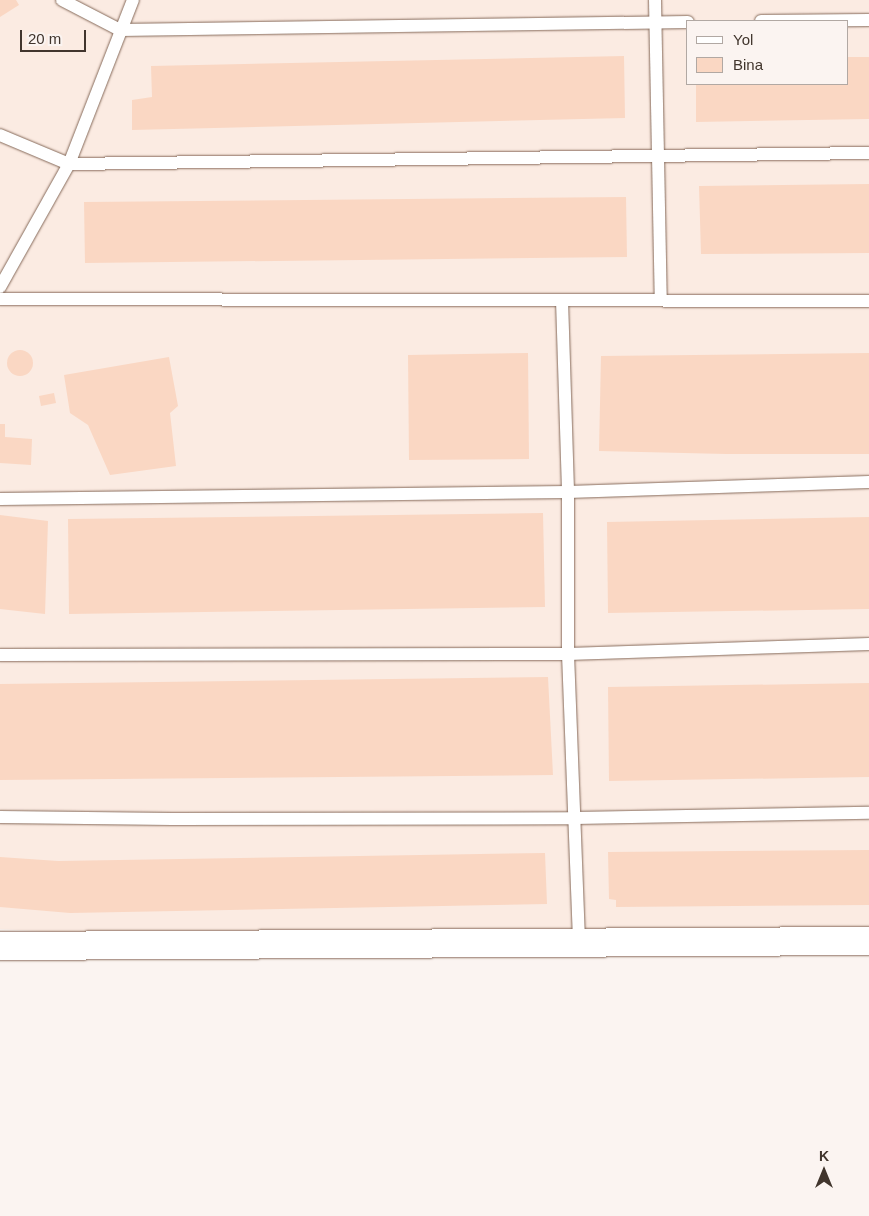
<!DOCTYPE html>
<style>
body{margin:0}
#map{position:relative;width:869px;height:1216px;overflow:hidden;background:#fbf4f1;font-family:Helvetica,sans-serif}
div>[style]{position:absolute}
[style*='--x']{left:calc(var(--x)*1px);top:calc(var(--y)*1px);width:calc(var(--w)*1px);rotate:calc(var(--a)*1deg)}
.built>*{inset:0;background:#fbebe2}
.building>*{inset:0;background:#fad7c3}
.round{border-radius:50%}
.roads{filter:drop-shadow(0 0 1px #866a5a) drop-shadow(0 0 1px #866a5a)}
.service>*{height:12px;margin:-6px;padding:0 6px;transform-origin:6px;border-radius:6px;background:#fff}
.tertiary>*{height:28px;margin:-14px;padding:0 14px;transform-origin:14px;border-radius:14px;background:#fff}
span{translate:-50% -50%;white-space:nowrap;text-align:center;line-height:1.15;-webkit-text-stroke:4.5px #fbf4f1;paint-order:stroke}
.legend{position:absolute;left:686px;top:20px;width:162px;height:65px;box-sizing:border-box;background:#fbf4f1;border:1px solid #b1a8a3;margin:0;padding:6px 9px;list-style:none;font-size:15px;color:#41352d}
.legend li{display:flex;align-items:center;gap:10px;height:25px}
.legend b{width:25px;border:1px solid #b1a8a3}
.north{position:absolute;left:799px;top:1146px;width:50px;height:50px;-webkit-text-stroke:4px #fbf4f1;paint-order:stroke;rotate:0deg;font-size:14px;font-weight:700;line-height:20px;text-align:center;color:#41352d}
.north::after{content:'';display:block;margin:auto;width:18px;height:22px;background:#41352d;clip-path:polygon(50% 0,100% 100%,50% 72%,0 100%)}
.scale{position:absolute;left:20px;top:30px;width:66px;height:22px;box-sizing:border-box;border:2px solid #41352d;border-top:0;padding-left:6px;font-size:15px;line-height:18px;white-space:nowrap;color:#41352d;-webkit-text-stroke:4px #fbf4f1;paint-order:stroke}
</style>
<div id="map">
<div class="built">
<div style="clip-path:polygon(evenodd,0 0,869px 0,869px 930px,55px 932px,0 929px,0 0,688px 21px,848px 21px,848px 84px,688px 84px,688px 21px)"></div>
</div>
<div class="building">
<div style="clip-path:polygon(0 0,16px 0,19px 5px,0 17px)"></div>
<div style="clip-path:polygon(624px 56px,625px 118px,132px 130px,132px 100px,152px 97px,151px 66px)"></div>
<div style="clip-path:polygon(848px 57px,869px 57px,869px 119px,696px 122px,696px 84px,848px 84px)"></div>
<div style="clip-path:polygon(869px 184px,869px 253px,701px 254px,699px 186px)"></div>
<div style="clip-path:polygon(626px 197px,627px 257px,85px 263px,84px 202px)"></div>
<div class="round" style="left:7px;top:350px;width:26px;height:26px"></div>
<div style="clip-path:polygon(528px 353px,529px 459px,409px 460px,408px 355px)"></div>
<div style="clip-path:polygon(869px 353px,869px 454px,726px 454px,599px 451px,601px 356px)"></div>
<div style="clip-path:polygon(169px 357px,178px 406px,170px 413px,176px 466px,110px 475px,88px 425px,70px 413px,64px 375px)"></div>
<div style="clip-path:polygon(54px 393px,56px 403px,41px 406px,39px 396px)"></div>
<div style="clip-path:polygon(0 424px,5px 424px,5px 437px,32px 439px,31px 465px,0 463px)"></div>
<div style="clip-path:polygon(543px 513px,545px 607px,69px 614px,68px 519px)"></div>
<div style="clip-path:polygon(0 515px,48px 521px,45px 614px,0 609px)"></div>
<div style="clip-path:polygon(869px 517px,869px 609px,608px 613px,607px 522px)"></div>
<div style="clip-path:polygon(548px 677px,553px 775px,0 780px,0 684px)"></div>
<div style="clip-path:polygon(869px 683px,869px 777px,609px 781px,608px 687px)"></div>
<div style="clip-path:polygon(869px 850px,869px 905px,616px 907px,616px 900px,609px 899px,608px 852px)"></div>
<div style="clip-path:polygon(545px 853px,547px 904px,70px 913px,0 907px,0 857px,58px 861px)"></div>
</div>
<div class="roads">
<div class="service">
<div style="--x:62;--y:0;--w:65;--a:27.3"></div>
<div style="--x:120;--y:30;--w:568;--a:-0.81"></div>
<div style="--x:655;--y:0;--w:299;--a:88.9"></div>
<div style="--x:761;--y:21;--w:108;--a:-0.5"></div>
<div style="--x:0;--y:135;--w:75;--a:22.8"></div>
<div style="--x:69;--y:164;--w:800;--a:-0.79"></div>
<div style="--x:0;--y:287;--w:141;--a:-60.7"></div>
<div style="--x:69;--y:164;--w:176;--a:-68.7"></div>
<div style="--x:0;--y:299;--w:869;--a:0.13"></div>
<div style="--x:562;--y:300;--w:192;--a:88.2"></div>
<div style="--x:568;--y:492;--w:162;--a:90"></div>
<div style="--x:568;--y:654;--w:289;--a:87.8"></div>
<div style="--x:0;--y:499;--w:568;--a:-0.71"></div>
<div style="--x:568;--y:492;--w:301;--a:-1.9"></div>
<div style="--x:0;--y:655;--w:568;--a:-0.1"></div>
<div style="--x:568;--y:654;--w:301;--a:-1.9"></div>
<div style="--x:0;--y:817;--w:172;--a:0.7"></div>
<div style="--x:172;--y:819;--w:403;--a:-0.1"></div>
<div style="--x:575;--y:818;--w:294;--a:-1"></div>
</div>
<div class="tertiary">
<div style="--x:0;--y:946;--w:869;--a:-0.33"></div>
</div>
</div>
<ul class="legend">
<li><b style="height:6px;background:#fff"></b>Yol</li>
<li><b style="height:14px;background:#fad7c3"></b>Bina</li>
</ul>
<div class="north">K</div>
<div class="scale">20 m</div>
</div>
